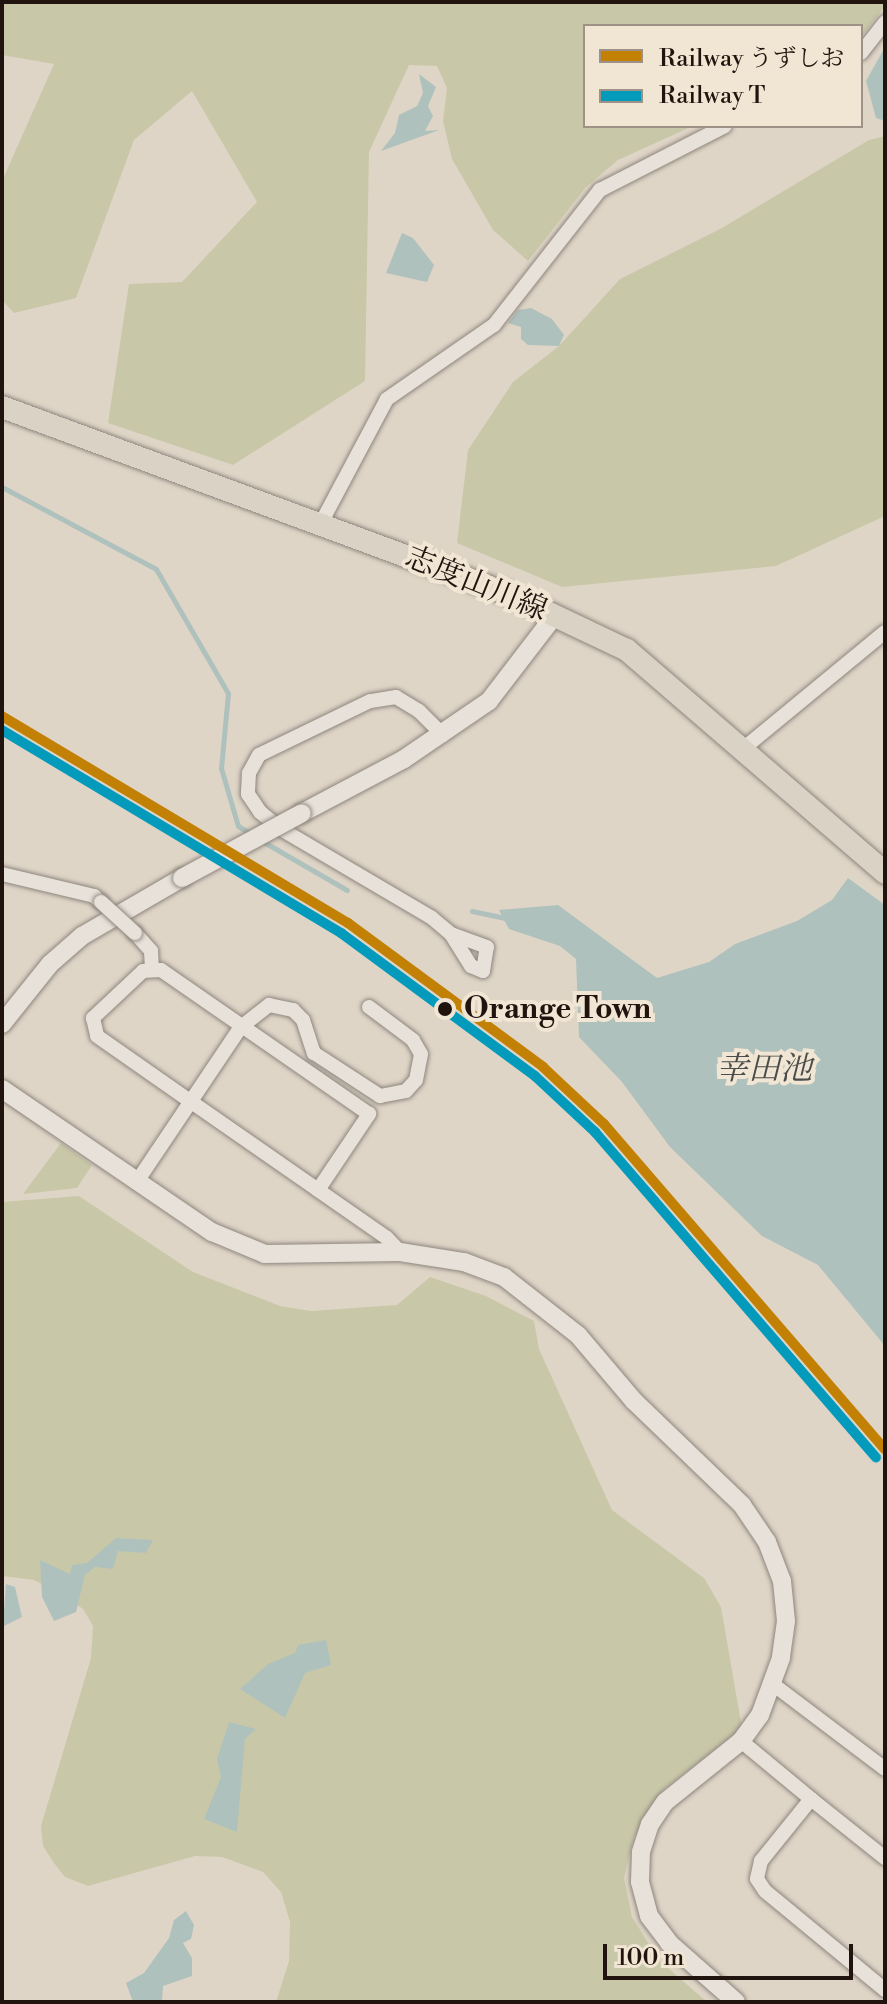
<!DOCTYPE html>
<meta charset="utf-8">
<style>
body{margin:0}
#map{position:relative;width:887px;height:2004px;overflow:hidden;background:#dfd5c7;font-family:"Libre Bodoni","Noto Serif JP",serif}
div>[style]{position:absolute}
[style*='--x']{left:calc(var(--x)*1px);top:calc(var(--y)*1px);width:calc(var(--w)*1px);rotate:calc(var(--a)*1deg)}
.green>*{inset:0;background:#c8c8a9}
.water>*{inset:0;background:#afc1bd}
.stream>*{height:5px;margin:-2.5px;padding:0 2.5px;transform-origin:2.5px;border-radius:2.5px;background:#afc1bd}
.roads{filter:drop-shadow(0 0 2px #8e867e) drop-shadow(0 0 2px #8e867e)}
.street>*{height:14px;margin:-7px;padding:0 7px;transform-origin:7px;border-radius:7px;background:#e7e1da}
.secondary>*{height:18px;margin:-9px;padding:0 9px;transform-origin:9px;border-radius:9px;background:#e7e1da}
.primary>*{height:22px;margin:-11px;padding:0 11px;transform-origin:11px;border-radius:11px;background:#dad2c5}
.bridges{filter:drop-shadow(0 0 2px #8e867e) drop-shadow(0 0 2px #8e867e)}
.street-bridge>*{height:14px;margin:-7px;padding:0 7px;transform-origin:7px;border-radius:7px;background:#e7e1da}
.secondary-bridge>*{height:18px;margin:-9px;padding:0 9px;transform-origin:9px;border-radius:9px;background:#e7e1da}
.rail-1>*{height:10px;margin:-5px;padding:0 5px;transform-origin:5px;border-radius:5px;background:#c28104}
.rail-2>*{height:10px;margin:-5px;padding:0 5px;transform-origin:5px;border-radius:5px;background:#039abb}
.dots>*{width:22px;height:22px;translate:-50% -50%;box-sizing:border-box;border:4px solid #f1e5d4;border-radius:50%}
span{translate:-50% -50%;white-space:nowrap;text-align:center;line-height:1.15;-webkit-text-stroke:8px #f1e5d4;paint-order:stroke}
.street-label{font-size:30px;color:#21130e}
.stop-label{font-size:30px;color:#21130e;font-weight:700}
.left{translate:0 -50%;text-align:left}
.water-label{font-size:32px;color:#4b4d4a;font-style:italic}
.frame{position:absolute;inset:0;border:4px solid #21130e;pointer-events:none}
.legend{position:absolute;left:583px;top:24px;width:280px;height:104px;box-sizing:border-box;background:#f1e5d4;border:2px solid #9e9185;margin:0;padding:10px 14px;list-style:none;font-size:24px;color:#21130e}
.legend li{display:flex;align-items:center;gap:16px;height:40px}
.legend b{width:40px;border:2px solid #9e9185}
.scale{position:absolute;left:603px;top:1944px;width:250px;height:36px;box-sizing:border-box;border:4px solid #21130e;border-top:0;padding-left:10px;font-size:24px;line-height:28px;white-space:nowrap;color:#21130e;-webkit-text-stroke:6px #f1e5d4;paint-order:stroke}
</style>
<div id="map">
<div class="green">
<div style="clip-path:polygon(2px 2px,884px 2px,884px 7px,861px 37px,861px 26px,585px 26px,585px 126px,693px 126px,618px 160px,586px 187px,528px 261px,493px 230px,452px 159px,443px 121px,447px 88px,437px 66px,409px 65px,369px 152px,365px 381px,233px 465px,108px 423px,129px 284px,182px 282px,257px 202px,192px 91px,134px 140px,76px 298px,14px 313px,2px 300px,2px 181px,54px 64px,2px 55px)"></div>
<div style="clip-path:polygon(885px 136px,885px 516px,776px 566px,562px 587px,457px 543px,468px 450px,513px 382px,559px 346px,620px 279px,722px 228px,869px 140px)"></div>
<div style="clip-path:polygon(61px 1143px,92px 1165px,77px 1188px,23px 1194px)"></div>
<div style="clip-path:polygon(79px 1196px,193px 1272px,280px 1306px,311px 1311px,397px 1305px,430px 1277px,486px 1296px,534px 1321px,539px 1349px,612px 1510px,704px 1578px,721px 1607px,742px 1728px,663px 1790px,634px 1837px,624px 1878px,632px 1917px,659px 1960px,707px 2002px,276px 2002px,289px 1961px,290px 1922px,281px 1892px,263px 1872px,222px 1857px,195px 1856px,88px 1886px,65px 1877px,54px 1863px,43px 1846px,41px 1826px,91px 1658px,93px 1626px,83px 1609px,61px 1594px,34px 1580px,2px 1576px,2px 1202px)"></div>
</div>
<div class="water">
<div style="clip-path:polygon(885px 47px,885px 121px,876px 118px,866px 81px)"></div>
<div style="clip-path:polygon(419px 74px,436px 87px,428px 106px,433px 116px,425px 131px,439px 130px,381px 151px,395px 133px,399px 115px,417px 106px,423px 93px)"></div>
<div style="clip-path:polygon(402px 233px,413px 238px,434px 265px,427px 282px,386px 273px)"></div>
<div style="clip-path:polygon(531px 308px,552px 319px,564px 335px,559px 346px,528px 345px,521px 339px,521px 327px,508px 323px,518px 310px)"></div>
<div style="clip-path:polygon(848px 878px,885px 905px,885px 1346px,818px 1265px,762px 1236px,670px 1147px,622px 1082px,579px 1037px,576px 959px,560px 946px,509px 929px,499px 910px,558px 905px,657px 978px,709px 962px,735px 944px,797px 921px,832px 900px)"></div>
<div style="clip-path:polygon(116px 1538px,153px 1540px,146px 1553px,118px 1551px,113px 1569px,95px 1567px,85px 1575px,76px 1612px,54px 1621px,42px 1597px,40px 1560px,70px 1574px,72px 1565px,87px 1563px)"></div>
<div style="clip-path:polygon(6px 1584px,15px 1587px,22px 1617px,4px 1626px,2px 1639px)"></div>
<div style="clip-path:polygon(326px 1640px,331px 1665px,305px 1673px,285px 1718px,240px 1689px,268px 1664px,295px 1653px,298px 1645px)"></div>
<div style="clip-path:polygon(229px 1722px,256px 1729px,245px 1739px,237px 1832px,204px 1819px,221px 1777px,217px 1759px)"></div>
<div style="clip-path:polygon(186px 1911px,194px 1925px,191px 1939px,183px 1943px,192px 1958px,192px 1976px,163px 1986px,162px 2002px,133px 2002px,126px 1983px,144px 1973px,169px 1938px,174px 1920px)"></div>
</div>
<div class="stream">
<div style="--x:2;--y:487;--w:174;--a:28"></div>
<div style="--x:156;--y:569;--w:143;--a:59.9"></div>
<div style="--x:228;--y:693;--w:75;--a:95.3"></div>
<div style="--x:221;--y:768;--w:60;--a:73.7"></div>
<div style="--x:238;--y:826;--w:17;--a:31"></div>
<div style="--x:262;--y:841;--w:98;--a:30"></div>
<div style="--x:472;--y:911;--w:35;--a:12"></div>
</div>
<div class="roads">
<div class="street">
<div style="--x:861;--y:53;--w:39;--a:-52"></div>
<div style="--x:321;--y:523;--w:140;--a:-62"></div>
<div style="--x:387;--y:399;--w:130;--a:-34.7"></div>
<div style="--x:494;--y:325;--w:172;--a:-51.9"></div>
<div style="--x:600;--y:190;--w:140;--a:-27.1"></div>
<div style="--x:443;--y:735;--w:34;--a:-135"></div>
<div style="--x:419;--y:711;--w:27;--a:-149"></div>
<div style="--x:396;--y:697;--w:26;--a:171"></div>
<div style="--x:370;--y:701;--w:123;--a:154.1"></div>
<div style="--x:259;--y:755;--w:21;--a:119"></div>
<div style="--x:249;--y:773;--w:21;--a:93"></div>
<div style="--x:248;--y:794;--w:22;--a:56"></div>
<div style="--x:260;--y:812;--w:27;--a:39"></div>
<div style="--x:281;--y:829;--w:175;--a:30.5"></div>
<div style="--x:432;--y:918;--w:25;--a:40"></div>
<div style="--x:451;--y:934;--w:38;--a:58"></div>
<div style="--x:471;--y:966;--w:13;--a:23"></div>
<div style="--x:483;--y:971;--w:24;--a:-81"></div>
<div style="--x:487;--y:947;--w:38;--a:-160"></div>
<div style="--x:743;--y:749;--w:184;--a:-39.5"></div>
<div style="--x:2;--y:874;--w:95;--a:13.4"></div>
<div style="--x:94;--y:896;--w:9;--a:41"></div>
<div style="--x:135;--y:933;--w:24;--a:48"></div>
<div style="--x:151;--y:951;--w:17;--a:87"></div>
<div style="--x:138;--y:1180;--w:184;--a:-56.1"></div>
<div style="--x:241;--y:1027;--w:36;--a:-38"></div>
<div style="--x:269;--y:1005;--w:25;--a:12"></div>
<div style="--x:293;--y:1010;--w:14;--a:45"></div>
<div style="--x:303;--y:1020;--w:35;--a:72"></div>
<div style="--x:314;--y:1053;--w:79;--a:33.1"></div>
<div style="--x:380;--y:1096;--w:26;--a:-11"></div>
<div style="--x:406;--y:1091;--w:15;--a:-48"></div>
<div style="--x:416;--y:1080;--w:26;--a:-79"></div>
<div style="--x:421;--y:1054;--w:16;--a:-120"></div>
<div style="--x:413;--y:1040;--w:55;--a:-143.1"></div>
<div style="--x:318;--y:1190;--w:92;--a:-56.1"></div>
<div style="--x:369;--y:1114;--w:253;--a:-145.3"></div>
<div style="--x:161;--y:970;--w:18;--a:177"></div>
<div style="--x:143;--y:971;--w:69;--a:136.8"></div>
<div style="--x:93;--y:1018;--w:18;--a:77"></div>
<div style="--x:97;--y:1036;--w:113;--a:35"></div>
<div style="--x:190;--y:1101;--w:156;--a:34.8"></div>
<div style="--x:318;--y:1190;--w:84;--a:34.8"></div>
<div style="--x:387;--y:1238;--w:19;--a:47"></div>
<div style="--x:774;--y:1685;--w:139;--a:37.1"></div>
<div style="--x:741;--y:1741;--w:91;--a:39.6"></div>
<div style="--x:811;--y:1799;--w:80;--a:128.9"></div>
<div style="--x:761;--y:1861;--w:18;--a:103"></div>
<div style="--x:757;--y:1879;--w:14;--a:56"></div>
<div style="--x:765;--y:1891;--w:156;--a:39.5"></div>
<div style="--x:811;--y:1799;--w:95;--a:38.6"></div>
</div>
<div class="secondary">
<div style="--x:302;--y:813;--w:115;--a:-27.9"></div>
<div style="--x:404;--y:759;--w:103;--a:-34.3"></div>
<div style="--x:489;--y:701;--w:108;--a:-52.5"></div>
<div style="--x:2;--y:1024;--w:77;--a:-51.3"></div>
<div style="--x:50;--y:964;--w:43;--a:-41.2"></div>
<div style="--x:82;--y:936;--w:116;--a:-30.1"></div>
<div style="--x:2;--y:1089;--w:254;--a:34.3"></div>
<div style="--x:212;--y:1232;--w:57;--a:22.5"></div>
<div style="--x:265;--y:1254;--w:135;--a:-0.8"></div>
<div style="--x:400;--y:1252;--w:65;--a:8.9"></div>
<div style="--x:464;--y:1262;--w:43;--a:20.6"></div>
<div style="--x:504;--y:1277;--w:94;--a:38.1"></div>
<div style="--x:578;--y:1335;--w:87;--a:49.7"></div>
<div style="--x:634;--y:1401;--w:150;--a:43.9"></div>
<div style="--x:742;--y:1505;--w:45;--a:56"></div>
<div style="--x:767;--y:1542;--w:42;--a:69"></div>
<div style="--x:782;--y:1581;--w:40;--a:84.3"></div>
<div style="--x:786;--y:1621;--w:37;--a:98"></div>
<div style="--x:781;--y:1658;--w:61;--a:110.2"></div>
<div style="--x:760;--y:1715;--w:32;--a:126"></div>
<div style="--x:741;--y:1741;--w:97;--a:141.2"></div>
<div style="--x:665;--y:1802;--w:27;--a:124"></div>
<div style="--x:650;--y:1824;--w:29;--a:108"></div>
<div style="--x:641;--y:1852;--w:30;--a:92"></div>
<div style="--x:640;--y:1882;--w:35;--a:75"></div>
<div style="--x:649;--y:1916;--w:34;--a:53"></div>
<div style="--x:669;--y:1943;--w:89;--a:41.4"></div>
</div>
<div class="primary">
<div style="--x:2;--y:407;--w:543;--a:20.27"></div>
<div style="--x:511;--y:595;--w:128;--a:25.4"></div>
<div style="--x:627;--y:650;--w:341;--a:40.8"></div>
</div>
</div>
<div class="bridges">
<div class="street-bridge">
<div style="--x:101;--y:902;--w:46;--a:42.4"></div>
</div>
<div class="secondary-bridge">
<div style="--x:182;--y:878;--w:136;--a:-28.4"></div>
</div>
</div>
<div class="rail-1">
<div style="--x:2;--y:716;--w:403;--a:30.9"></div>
<div style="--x:348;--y:923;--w:242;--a:36.4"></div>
<div style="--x:543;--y:1067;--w:83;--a:43.1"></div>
<div style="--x:604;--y:1124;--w:430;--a:49.2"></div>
</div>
<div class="rail-2">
<div style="--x:2;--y:730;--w:395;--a:30.9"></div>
<div style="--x:341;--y:933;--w:241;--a:36.4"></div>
<div style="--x:535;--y:1076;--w:82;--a:43"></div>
<div style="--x:595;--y:1132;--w:430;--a:49.2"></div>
</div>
<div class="dots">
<div style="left:445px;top:1009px;background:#21130e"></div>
</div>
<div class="street-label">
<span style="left:476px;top:584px;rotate:22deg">志度山川線</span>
</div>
<div class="stop-label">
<span class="left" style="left:464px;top:1009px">Orange Town</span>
</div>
<div class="water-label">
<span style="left:764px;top:1069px">幸田池</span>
</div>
<div class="frame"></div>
<ul class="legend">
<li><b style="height:10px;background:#c28104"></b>Railway うずしお</li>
<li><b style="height:10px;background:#039abb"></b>Railway T</li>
</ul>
<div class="scale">100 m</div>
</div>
